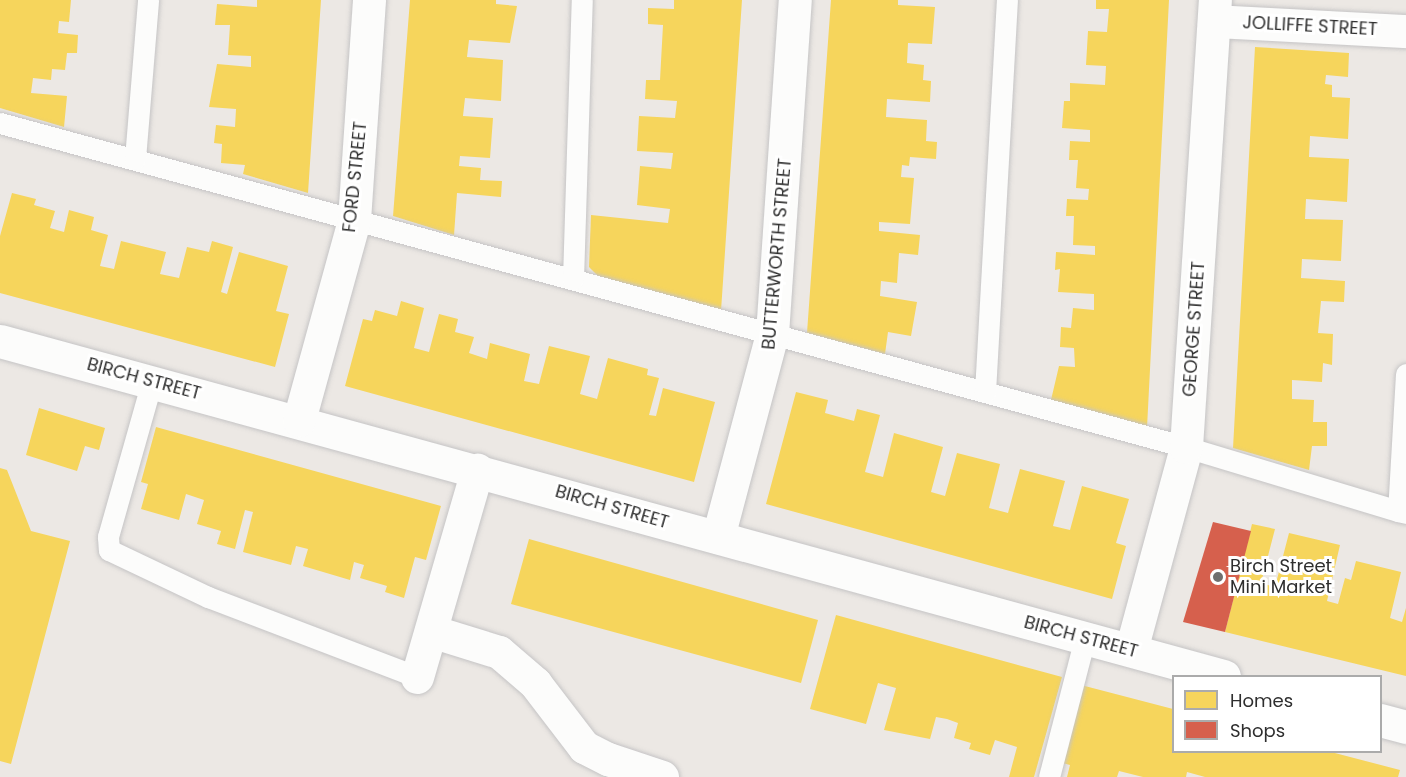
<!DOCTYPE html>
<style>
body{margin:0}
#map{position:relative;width:1406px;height:777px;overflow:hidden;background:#ece8e4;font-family:Poppins,sans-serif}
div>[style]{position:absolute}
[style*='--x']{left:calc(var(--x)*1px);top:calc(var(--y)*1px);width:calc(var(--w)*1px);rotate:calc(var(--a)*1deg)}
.homes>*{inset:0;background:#f6d55c}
.shops>*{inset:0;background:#d6604d}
.roads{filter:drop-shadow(0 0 2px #c5c4c5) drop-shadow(0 0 2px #c5c4c5)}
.service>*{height:21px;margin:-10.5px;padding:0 10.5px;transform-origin:10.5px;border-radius:10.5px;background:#fcfcfb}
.minor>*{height:33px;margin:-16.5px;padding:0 16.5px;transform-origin:16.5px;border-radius:16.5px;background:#fcfcfb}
.dots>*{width:16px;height:16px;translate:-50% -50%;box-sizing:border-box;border:3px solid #fff;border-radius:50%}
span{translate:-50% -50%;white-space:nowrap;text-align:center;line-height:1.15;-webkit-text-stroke:6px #fff;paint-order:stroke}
.street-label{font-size:18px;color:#2e2e2e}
.poi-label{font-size:18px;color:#2e2e2e}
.left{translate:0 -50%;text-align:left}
.legend{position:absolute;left:1172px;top:675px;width:210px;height:78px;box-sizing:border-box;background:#fff;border:2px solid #ababab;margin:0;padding:8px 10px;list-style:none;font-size:18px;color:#2e2e2e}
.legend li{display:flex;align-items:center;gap:12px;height:30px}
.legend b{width:30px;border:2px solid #ababab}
</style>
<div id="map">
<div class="homes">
<div style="clip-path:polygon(0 0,71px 0,69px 22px,59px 21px,58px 33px,78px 35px,77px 53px,67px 53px,65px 70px,52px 69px,51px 80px,33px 78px,31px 93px,67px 96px,64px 127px,0 108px)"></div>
<div style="clip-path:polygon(257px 0,321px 0,308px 193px,243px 174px,245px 165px,221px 163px,222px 144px,214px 143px,216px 125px,235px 127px,236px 109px,209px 107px,217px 64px,251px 67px,251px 56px,228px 55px,230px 25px,215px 25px,217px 4px,257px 7px)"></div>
<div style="clip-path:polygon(410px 0,496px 0,496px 4px,517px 6px,510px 43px,469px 40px,467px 57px,503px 60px,501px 101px,465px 98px,463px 116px,493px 118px,490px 158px,460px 156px,459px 166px,481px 168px,480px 180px,502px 181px,501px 197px,457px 193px,454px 235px,393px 216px)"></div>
<div style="clip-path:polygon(674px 0,742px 0,721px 311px,598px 276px,589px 267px,591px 215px,668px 223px,670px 209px,637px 205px,640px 166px,671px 169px,673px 153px,637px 151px,639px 116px,675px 118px,677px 101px,645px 99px,646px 80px,660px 80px,663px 25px,648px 24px,648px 8px,674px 9px)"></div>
<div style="clip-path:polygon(831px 0,898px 0,898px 5px,935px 7px,932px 44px,908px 43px,907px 63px,924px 65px,923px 80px,931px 81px,930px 102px,887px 99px,886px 117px,927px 120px,926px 141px,937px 142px,936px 159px,910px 157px,909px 166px,902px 165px,901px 177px,914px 178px,910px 224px,879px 222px,879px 231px,920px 235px,918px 255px,899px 253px,897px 283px,881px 281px,880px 296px,917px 302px,911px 336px,888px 332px,885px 354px,807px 333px)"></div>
<div style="clip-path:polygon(1096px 0,1169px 0,1147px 428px,1051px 400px,1059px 366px,1075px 367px,1074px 348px,1060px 347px,1061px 327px,1071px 328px,1073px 308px,1094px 310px,1094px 294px,1058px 292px,1060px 269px,1055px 270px,1056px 252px,1095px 255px,1095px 246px,1073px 245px,1074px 216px,1066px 216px,1067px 199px,1088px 200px,1089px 189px,1076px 188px,1078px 160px,1069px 160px,1070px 141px,1090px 142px,1090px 130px,1062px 128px,1064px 101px,1070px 101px,1070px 83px,1105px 85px,1106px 66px,1086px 65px,1088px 31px,1107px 32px,1109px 9px,1096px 9px)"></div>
<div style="clip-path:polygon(1255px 47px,1349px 53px,1348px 77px,1326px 75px,1325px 84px,1332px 85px,1332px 97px,1350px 98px,1348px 139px,1310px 136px,1309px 157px,1349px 159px,1347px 202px,1306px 199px,1305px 219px,1343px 220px,1341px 261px,1302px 259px,1301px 278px,1345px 281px,1344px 302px,1321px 301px,1318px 333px,1333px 334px,1332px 365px,1323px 363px,1322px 382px,1292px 380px,1292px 399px,1314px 400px,1313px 422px,1327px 422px,1327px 446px,1312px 446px,1309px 470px,1233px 448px)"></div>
<div style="clip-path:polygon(12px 193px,36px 199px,34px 205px,55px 211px,50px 228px,64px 232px,69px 210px,94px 217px,91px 230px,108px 235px,100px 266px,114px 269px,121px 241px,166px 252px,160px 274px,179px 278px,187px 247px,209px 252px,212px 241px,233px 247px,221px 292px,227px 294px,239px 252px,288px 266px,276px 311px,289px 314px,275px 367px,0 293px,0 236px)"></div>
<div style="clip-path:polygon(401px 301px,424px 308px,414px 348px,429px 352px,439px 314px,458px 319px,455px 332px,474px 337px,469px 353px,487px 359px,490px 343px,530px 354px,524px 381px,539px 384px,549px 346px,590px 356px,580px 394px,597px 399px,608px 358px,648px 369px,647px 375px,659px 378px,649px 415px,656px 416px,663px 388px,715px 402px,694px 482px,345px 386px,363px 319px,372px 321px,375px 310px,397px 316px)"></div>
<div style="clip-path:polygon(796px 392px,828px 400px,825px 413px,854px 421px,857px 409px,880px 415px,865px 472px,883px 477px,894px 433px,943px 447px,931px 492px,945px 496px,957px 453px,1000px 464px,989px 508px,1008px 513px,1020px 469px,1065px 481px,1053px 526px,1070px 530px,1082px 486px,1129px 499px,1116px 543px,1126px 546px,1112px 599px,766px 504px)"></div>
<div style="clip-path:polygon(39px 408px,105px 428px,99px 450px,85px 446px,77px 471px,26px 455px)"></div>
<div style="clip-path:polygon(156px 427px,441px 506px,426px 560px,415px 557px,404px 598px,385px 592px,387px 586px,360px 578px,364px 565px,354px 562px,350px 580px,303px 566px,308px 549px,296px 546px,291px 565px,243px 552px,253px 512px,245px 510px,235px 549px,217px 544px,221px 531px,197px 524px,204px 500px,186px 494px,179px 520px,141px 509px,148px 484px,141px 482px)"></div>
<div style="clip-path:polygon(0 468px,7px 470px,31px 531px,70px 541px,11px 764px,0 761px)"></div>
<div style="clip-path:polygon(1252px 524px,1275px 529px,1261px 583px,1275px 587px,1289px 533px,1340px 545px,1327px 601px,1338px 604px,1345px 578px,1351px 580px,1356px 561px,1401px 572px,1390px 618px,1402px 622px,1406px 608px,1406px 676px,1225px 632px)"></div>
<div style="clip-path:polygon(529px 539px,818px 620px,801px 683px,511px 604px)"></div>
<div style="clip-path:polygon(836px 615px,1062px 677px,1034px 777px,1009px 777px,1017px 747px,995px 740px,990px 755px,969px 749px,971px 743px,954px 738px,958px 723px,947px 719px,936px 717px,930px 739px,884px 730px,896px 688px,878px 683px,866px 724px,810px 709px)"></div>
<div style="clip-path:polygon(1081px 685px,1173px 709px,1173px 752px,1331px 752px,1400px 770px,1398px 777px,1205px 777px,1187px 772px,1186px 777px,1143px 777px,1119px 771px,1117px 777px,1067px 777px,1070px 765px,1059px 762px)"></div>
</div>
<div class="shops">
<div style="clip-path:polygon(1213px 522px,1251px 531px,1225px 632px,1183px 622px)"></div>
</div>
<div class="roads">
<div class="service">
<div style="--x:0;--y:123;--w:1229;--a:15.28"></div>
<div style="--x:1186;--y:447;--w:221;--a:16.8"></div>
<div style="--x:135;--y:159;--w:160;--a:-85.3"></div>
<div style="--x:573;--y:279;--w:279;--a:-88.2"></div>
<div style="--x:1406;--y:374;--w:137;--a:93.3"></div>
<div style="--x:1398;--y:511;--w:8;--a:14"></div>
<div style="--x:152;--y:381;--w:162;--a:105.8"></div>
<div style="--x:108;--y:537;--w:13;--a:86"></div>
<div style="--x:109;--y:550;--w:110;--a:25.4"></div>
<div style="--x:208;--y:597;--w:224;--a:20.9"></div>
<div style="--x:985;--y:392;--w:393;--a:-86.8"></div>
<div style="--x:1049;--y:777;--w:144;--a:-75.5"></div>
</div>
<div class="minor">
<div style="--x:1214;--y:21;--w:192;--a:3"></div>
<div style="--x:0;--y:341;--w:1269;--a:15.31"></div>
<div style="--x:299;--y:420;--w:207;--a:-74.6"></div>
<div style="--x:354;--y:220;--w:221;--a:-86.1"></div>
<div style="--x:718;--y:537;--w:210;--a:-75.1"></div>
<div style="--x:772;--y:334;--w:335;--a:-86.1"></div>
<div style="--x:431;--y:631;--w:71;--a:17.2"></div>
<div style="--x:499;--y:652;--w:48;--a:40.7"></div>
<div style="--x:535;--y:683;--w:81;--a:52.6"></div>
<div style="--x:584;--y:747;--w:27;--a:27"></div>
<div style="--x:608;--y:759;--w:57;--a:18.4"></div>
<div style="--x:1131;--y:650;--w:210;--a:-74.8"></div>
<div style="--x:1186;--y:447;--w:448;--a:-86.3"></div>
<div style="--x:417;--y:677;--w:216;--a:-73.8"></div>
<div style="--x:1380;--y:720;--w:27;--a:15"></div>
</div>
</div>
<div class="dots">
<div style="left:1218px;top:577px;background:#706f6e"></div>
</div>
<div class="street-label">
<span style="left:1310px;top:26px;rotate:3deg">JOLLIFFE STREET</span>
<span style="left:355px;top:177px;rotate:-84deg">FORD STREET</span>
<span style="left:777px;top:254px;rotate:-85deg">BUTTERWORTH STREET</span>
<span style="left:1194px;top:329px;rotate:-86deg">GEORGE STREET</span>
<span style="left:144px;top:379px;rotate:15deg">BIRCH STREET</span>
<span style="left:612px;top:507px;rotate:16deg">BIRCH STREET</span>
<span style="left:1081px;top:637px;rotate:15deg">BIRCH STREET</span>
</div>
<div class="poi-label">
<span class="left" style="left:1230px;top:577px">Birch Street<br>Mini Market</span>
</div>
<ul class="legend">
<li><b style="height:16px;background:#f6d55c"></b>Homes</li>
<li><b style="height:16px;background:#d6604d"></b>Shops</li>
</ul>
</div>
